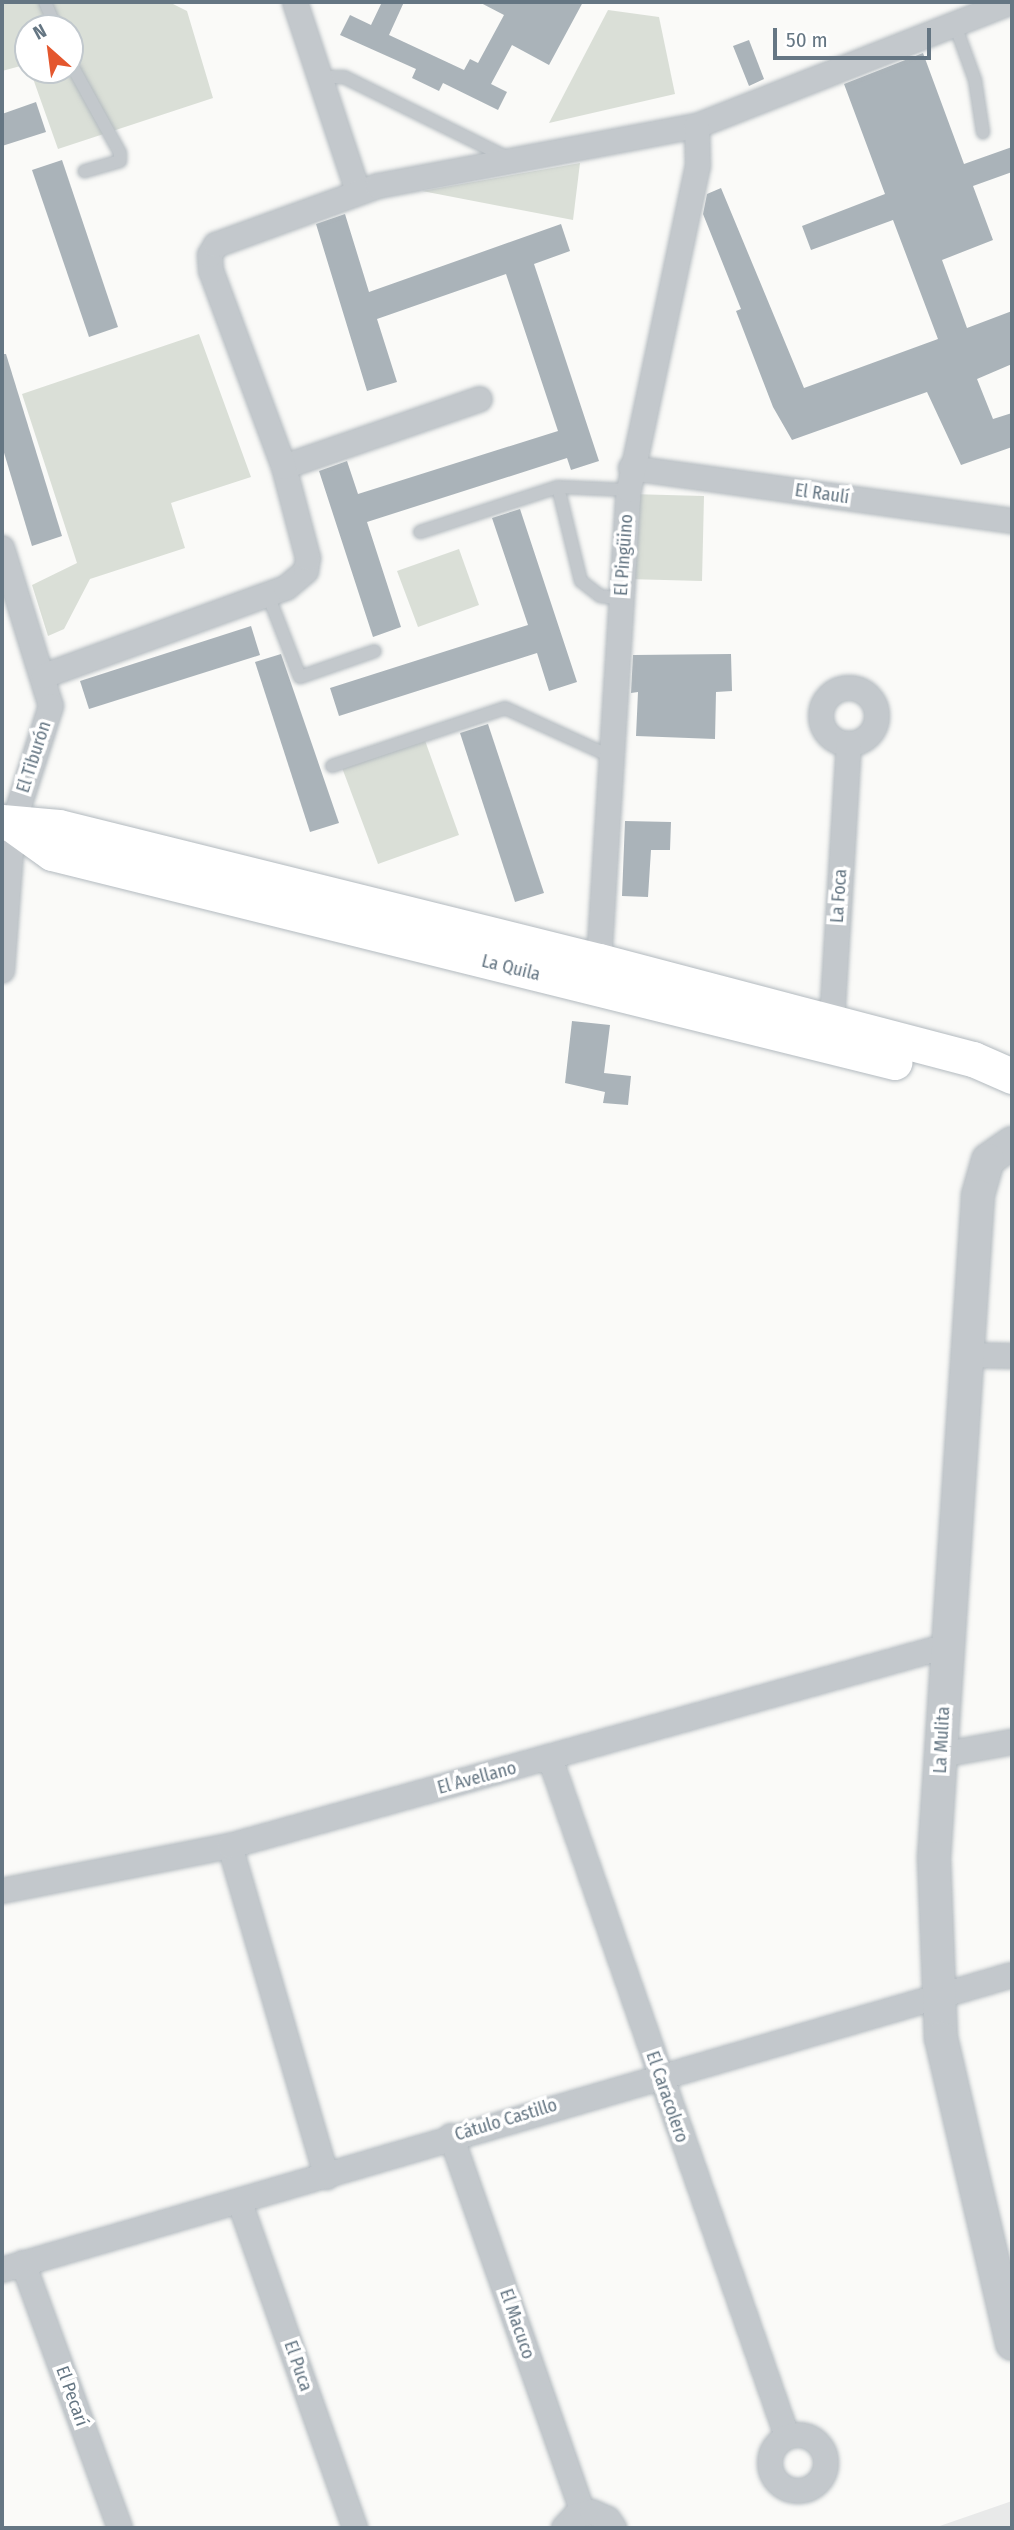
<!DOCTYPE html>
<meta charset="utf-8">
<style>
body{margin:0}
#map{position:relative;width:1014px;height:2530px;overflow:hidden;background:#fafaf8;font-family:"Fira Sans Condensed",sans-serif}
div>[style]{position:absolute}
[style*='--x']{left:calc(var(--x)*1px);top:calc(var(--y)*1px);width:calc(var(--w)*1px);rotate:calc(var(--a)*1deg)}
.built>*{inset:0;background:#e8e9e9}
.green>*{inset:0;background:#dadfd7}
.building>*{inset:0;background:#aab3b9}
.roads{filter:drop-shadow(0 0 2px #b3babf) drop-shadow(0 0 2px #b3babf)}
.service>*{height:12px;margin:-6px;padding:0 6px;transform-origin:6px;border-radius:6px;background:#c3c8cc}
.minor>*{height:24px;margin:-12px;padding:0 12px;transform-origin:12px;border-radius:12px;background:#c3c8cc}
.minor>.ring{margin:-12px;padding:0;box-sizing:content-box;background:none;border:24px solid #c3c8cc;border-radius:50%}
.tertiary>*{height:32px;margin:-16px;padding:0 16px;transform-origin:16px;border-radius:16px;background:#c3c8cc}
.secondary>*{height:35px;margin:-17.5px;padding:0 17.5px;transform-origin:17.5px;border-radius:17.5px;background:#fff}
span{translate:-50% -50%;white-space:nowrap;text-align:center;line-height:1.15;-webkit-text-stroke:7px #fff;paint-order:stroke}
.street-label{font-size:18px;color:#657683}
.frame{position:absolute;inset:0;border:4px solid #657683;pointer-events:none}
.north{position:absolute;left:14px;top:14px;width:70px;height:70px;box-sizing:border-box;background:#fff;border:2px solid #c1c8cd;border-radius:50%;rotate:332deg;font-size:19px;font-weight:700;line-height:28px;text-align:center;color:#657683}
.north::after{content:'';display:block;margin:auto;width:24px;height:32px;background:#e4572e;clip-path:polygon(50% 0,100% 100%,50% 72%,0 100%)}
.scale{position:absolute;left:773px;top:28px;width:158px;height:32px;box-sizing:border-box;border:4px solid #657683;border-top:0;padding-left:9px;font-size:21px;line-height:24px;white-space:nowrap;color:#657683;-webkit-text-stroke:5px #fff;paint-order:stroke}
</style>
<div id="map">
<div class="built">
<div style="clip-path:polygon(1012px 2501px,1012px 2528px,934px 2528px)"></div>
</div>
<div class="green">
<div style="clip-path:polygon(2px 2px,169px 2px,187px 11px,213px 98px,58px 149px,30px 70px,70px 70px,70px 28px,28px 28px,28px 64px,2px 71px)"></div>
<div style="clip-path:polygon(608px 10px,659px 17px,675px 94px,549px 123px)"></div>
<div style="clip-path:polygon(580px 163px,573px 220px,422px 191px)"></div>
<div style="clip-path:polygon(199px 334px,251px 477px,171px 503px,185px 548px,90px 579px,64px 629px,48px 636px,32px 585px,77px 563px,22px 394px)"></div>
<div style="clip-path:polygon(630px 494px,704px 496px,702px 581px,627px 579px)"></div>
<div style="clip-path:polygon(459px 549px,479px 605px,418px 627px,397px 571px)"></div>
<div style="clip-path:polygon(423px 735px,459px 835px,378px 864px,341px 765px)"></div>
</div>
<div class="building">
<div style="clip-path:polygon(382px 2px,404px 2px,389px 35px,464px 70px,470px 59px,478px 63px,504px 15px,479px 2px,583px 2px,549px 65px,512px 45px,491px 84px,507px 92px,498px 110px,443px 83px,439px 91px,412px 78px,416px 69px,340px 35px,350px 15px,371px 25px)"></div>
<div style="clip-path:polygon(749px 40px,764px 79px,749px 86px,733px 46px)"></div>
<div style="clip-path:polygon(923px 53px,964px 164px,1012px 147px,1012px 172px,973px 186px,993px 240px,942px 260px,967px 328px,1012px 311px,1012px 364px,977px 379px,993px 419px,1012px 413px,1012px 447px,961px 465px,927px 392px,792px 440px,773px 407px,736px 311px,741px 309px,703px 214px,707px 194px,721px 188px,804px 388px,938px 339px,893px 220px,811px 250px,802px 226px,885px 194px,844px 84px)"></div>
<div style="clip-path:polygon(36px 102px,46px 132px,2px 146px,2px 114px)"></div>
<div style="clip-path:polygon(62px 160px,118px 327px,89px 337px,32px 170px)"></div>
<div style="clip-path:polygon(345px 214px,369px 292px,561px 224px,570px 251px,534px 264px,599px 461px,571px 470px,567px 458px,367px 522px,401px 627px,373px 637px,319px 471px,347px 461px,358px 494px,558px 431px,506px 274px,377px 319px,397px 382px,367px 391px,316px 224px)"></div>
<div style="clip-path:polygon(2px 354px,6px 354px,62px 536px,32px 546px,2px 446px)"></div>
<div style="clip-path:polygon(520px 509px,577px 682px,549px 691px,537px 653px,339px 716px,330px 688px,528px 625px,492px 518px)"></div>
<div style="clip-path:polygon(251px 626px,260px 655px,89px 709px,80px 681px)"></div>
<div style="clip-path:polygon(281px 654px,339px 823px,310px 832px,255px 662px)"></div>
<div style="clip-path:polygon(731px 654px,732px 691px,716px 692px,715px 739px,636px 736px,638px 692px,631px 693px,633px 655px)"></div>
<div style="clip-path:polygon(488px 724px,544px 893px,515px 902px,460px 733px)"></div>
<div style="clip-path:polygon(625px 821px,671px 822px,670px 850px,651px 850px,648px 897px,622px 896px)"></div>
<div style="clip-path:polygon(572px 1021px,610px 1025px,604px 1073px,631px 1076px,628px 1105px,603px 1103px,605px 1092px,565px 1083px)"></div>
</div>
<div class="roads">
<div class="service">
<div style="--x:45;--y:2;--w:28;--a:67"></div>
<div style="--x:955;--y:25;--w:59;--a:70"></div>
<div style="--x:975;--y:80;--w:53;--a:81.3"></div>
<div style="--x:70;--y:62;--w:104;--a:61.2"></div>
<div style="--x:120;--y:153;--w:8;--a:90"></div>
<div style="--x:120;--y:161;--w:37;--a:164"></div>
<div style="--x:319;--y:77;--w:25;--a:0"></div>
<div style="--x:344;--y:77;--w:185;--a:26.3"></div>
<div style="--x:558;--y:487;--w:97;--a:76.3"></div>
<div style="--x:581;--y:581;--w:24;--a:38"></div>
<div style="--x:600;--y:596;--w:21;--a:8"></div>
<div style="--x:420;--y:532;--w:145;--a:-18.1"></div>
<div style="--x:558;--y:487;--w:71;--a:2.4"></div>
<div style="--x:268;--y:595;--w:88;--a:68.7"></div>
<div style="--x:300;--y:677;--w:79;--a:-19.1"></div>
<div style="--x:332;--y:766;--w:182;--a:-18.5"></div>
<div style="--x:505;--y:708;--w:118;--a:24.6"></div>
</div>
<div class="minor">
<div style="--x:295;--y:2;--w:199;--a:71.6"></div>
<div style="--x:284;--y:467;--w:207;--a:-19.1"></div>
<div style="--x:631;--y:468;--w:385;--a:7.9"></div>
<div style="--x:2;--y:548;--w:165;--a:72.8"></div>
<div style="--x:51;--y:706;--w:125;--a:107.7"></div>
<div style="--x:13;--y:825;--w:146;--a:94.3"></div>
<div style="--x:44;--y:676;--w:258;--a:-20"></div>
<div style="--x:286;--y:588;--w:26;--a:-40"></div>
<div style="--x:306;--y:571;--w:13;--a:-81"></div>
<div style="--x:308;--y:558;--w:94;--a:-104.8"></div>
<div style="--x:284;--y:467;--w:209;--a:-110.4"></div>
<div style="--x:211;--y:271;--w:16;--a:-94"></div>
<div style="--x:210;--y:255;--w:12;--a:-59"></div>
<div style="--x:216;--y:245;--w:172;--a:-20"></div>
<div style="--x:378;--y:186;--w:325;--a:-10.7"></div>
<div style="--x:697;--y:126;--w:339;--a:-21.5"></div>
<div class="ring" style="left:821px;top:688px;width:32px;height:32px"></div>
<div style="--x:599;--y:961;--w:472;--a:-86.4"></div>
<div style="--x:629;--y:490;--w:331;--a:-78"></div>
<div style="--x:698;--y:166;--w:40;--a:-91.4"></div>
<div style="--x:831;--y:1037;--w:294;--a:-86.5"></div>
<div style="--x:965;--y:1355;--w:47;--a:1.2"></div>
<div style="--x:941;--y:1755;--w:72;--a:-10.4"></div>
<div style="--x:550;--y:1758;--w:718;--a:70.73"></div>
<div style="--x:230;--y:1846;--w:345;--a:73.7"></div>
<div style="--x:2;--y:1891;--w:232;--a:-11.2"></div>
<div style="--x:230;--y:1846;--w:744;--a:-15.59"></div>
<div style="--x:451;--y:2136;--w:398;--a:70.7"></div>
<div style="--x:240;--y:2203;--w:345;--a:70.5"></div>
<div style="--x:23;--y:2263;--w:282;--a:69.9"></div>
<div style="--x:2;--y:2270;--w:1052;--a:-16.28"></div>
<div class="ring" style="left:770px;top:2435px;width:32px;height:32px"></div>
<div style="--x:564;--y:2528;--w:16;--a:-47"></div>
<div style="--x:575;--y:2516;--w:17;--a:-13"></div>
<div style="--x:592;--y:2512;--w:17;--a:24"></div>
<div style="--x:608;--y:2519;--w:11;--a:56"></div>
</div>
<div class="tertiary">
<div style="--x:1012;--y:1143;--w:29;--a:145"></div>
<div style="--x:988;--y:1160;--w:37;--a:106"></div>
<div style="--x:978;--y:1196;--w:663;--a:93.8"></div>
<div style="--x:934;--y:1858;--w:180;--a:87.8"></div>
<div style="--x:941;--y:2038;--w:314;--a:76.9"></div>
</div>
<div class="secondary">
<div style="--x:2;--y:822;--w:57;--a:5"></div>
<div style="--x:59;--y:827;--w:556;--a:13.94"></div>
<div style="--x:599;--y:961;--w:387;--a:14.7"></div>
<div style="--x:973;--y:1059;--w:43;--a:23.6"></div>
<div style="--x:13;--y:825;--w:48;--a:35.7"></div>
<div style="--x:52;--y:853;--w:868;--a:13.94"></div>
</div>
</div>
<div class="street-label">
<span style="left:822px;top:494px;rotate:8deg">El Raulí</span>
<span style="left:624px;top:555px;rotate:-86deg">El Pingüino</span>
<span style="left:34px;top:757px;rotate:-72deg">El Tiburón</span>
<span style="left:839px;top:896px;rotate:-86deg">La Foca</span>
<span style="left:511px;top:968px;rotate:14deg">La Quila</span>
<span style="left:942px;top:1740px;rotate:-87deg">La Mulita</span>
<span style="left:477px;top:1778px;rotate:-15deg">El Avellano</span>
<span style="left:667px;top:2097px;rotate:71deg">El Caracolero</span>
<span style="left:506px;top:2120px;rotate:-17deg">Cátulo Castillo</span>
<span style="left:517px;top:2324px;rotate:71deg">El Macuco</span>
<span style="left:298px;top:2366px;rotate:71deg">El Puca</span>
<span style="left:72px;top:2396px;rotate:70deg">El Pecarí</span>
</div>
<div class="frame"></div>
<div class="north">N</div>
<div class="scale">50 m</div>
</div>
